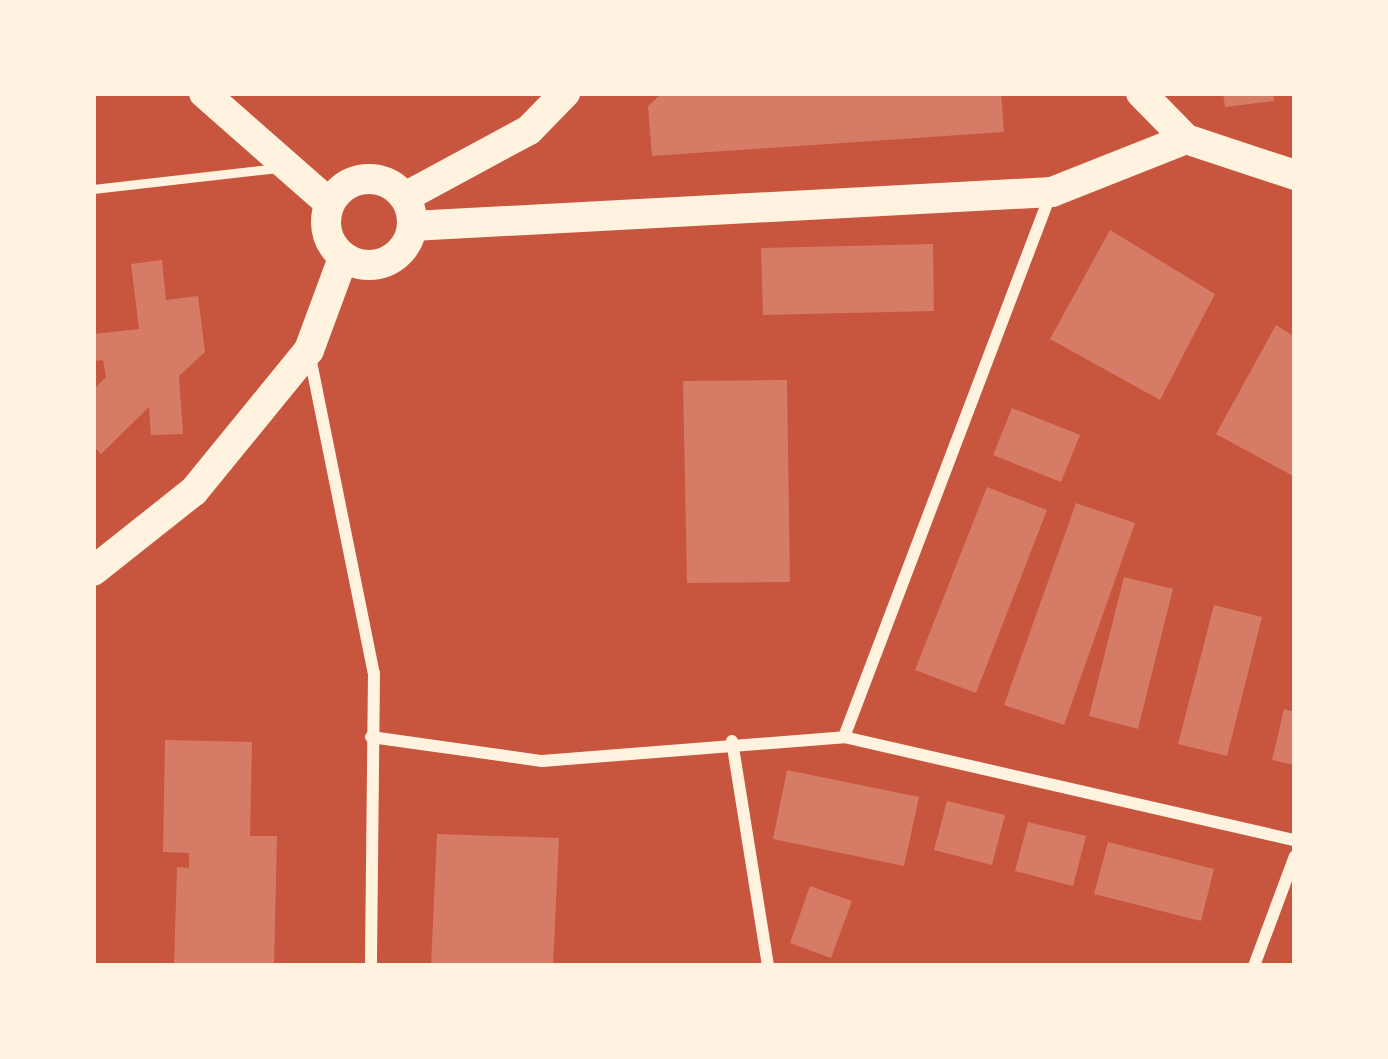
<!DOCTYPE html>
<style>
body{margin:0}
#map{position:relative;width:1388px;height:1059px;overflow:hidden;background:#c8553d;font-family:"Public Sans",sans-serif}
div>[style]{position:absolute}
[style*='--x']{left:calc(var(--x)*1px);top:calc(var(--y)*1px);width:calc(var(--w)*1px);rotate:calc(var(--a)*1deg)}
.building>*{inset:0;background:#d67c66}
.service>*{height:9px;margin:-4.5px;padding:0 4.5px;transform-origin:4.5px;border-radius:4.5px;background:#fff3e0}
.minor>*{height:12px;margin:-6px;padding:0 6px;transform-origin:6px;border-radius:6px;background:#fff3e0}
.primary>*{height:30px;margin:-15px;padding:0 15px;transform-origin:15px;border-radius:15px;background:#fff3e0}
.primary>.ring{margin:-15px;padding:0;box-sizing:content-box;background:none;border:30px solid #fff3e0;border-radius:50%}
span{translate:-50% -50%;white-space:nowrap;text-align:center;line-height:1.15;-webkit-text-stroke:9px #fff3e0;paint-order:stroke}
.frame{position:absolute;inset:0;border:96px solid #fff3e0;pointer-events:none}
</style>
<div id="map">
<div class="building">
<div style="clip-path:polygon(662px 93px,1001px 93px,1004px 132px,652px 156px,648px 106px)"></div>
<div style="clip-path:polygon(1223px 93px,1273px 93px,1274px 101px,1225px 107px)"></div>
<div style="clip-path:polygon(1110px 230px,1215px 294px,1160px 400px,1050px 339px)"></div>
<div style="clip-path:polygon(933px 244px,934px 311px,763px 315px,761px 248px)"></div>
<div style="clip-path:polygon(162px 260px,166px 300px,198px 296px,205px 352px,179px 376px,183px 434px,151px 435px,149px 407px,101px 454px,93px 446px,93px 390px,106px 377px,103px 360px,93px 361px,93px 334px,139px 329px,131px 264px)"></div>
<div style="clip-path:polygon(1276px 325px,1295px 337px,1295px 477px,1216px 434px)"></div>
<div style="clip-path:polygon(787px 380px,790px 582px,687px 583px,683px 381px)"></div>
<div style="clip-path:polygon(1012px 408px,1080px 435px,1061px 482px,993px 455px)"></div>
<div style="clip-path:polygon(987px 487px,1047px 510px,976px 693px,915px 670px)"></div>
<div style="clip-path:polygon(1076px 503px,1135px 523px,1064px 725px,1004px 705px)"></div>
<div style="clip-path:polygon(1124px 577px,1173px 589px,1138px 729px,1089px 716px)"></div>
<div style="clip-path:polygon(1214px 605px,1262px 617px,1227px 756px,1178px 744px)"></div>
<div style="clip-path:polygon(1284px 709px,1295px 712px,1295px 765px,1272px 760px)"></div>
<div style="clip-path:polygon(165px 740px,252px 742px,250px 836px,277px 836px,274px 966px,174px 966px,177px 867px,189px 868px,189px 853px,163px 852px)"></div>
<div style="clip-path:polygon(787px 770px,919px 797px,904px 866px,773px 839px)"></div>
<div style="clip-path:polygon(947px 801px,1005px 815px,992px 865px,934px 850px)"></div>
<div style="clip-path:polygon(1028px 822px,1086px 836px,1073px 886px,1015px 871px)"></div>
<div style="clip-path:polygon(437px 834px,559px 838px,553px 966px,431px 966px)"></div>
<div style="clip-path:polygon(1108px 842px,1214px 869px,1201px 921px,1094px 894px)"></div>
<div style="clip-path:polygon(810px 886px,852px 901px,831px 958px,790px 943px)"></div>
</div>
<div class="service">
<div style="--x:93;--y:189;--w:184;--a:-6.5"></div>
</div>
<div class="minor">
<div style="--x:310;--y:357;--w:322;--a:78.6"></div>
<div style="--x:374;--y:673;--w:293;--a:90.6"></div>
<div style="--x:371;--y:737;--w:173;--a:8"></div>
<div style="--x:542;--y:761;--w:303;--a:-4.5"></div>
<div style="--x:844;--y:737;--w:463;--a:12.9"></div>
<div style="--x:844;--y:737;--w:582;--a:-69.17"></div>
<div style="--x:732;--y:741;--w:228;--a:80.9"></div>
<div style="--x:1254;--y:966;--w:117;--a:-69.6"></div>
</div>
<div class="primary">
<div style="--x:204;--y:93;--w:167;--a:41.3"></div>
<div style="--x:1141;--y:93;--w:64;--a:45.6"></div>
<div style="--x:1186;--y:139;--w:115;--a:18.3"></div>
<div class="ring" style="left:326px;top:179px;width:56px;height:56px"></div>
<div style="--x:405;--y:197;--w:141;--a:-28.4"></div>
<div style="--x:529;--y:130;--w:52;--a:-45.8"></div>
<div style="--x:412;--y:226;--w:641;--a:-3.04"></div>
<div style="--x:1052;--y:192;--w:144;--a:-21.6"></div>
<div style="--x:93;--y:571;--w:129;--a:-38.4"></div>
<div style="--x:194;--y:491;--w:182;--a:-50.8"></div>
<div style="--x:309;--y:350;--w:98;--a:-69.7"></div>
</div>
<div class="frame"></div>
</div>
